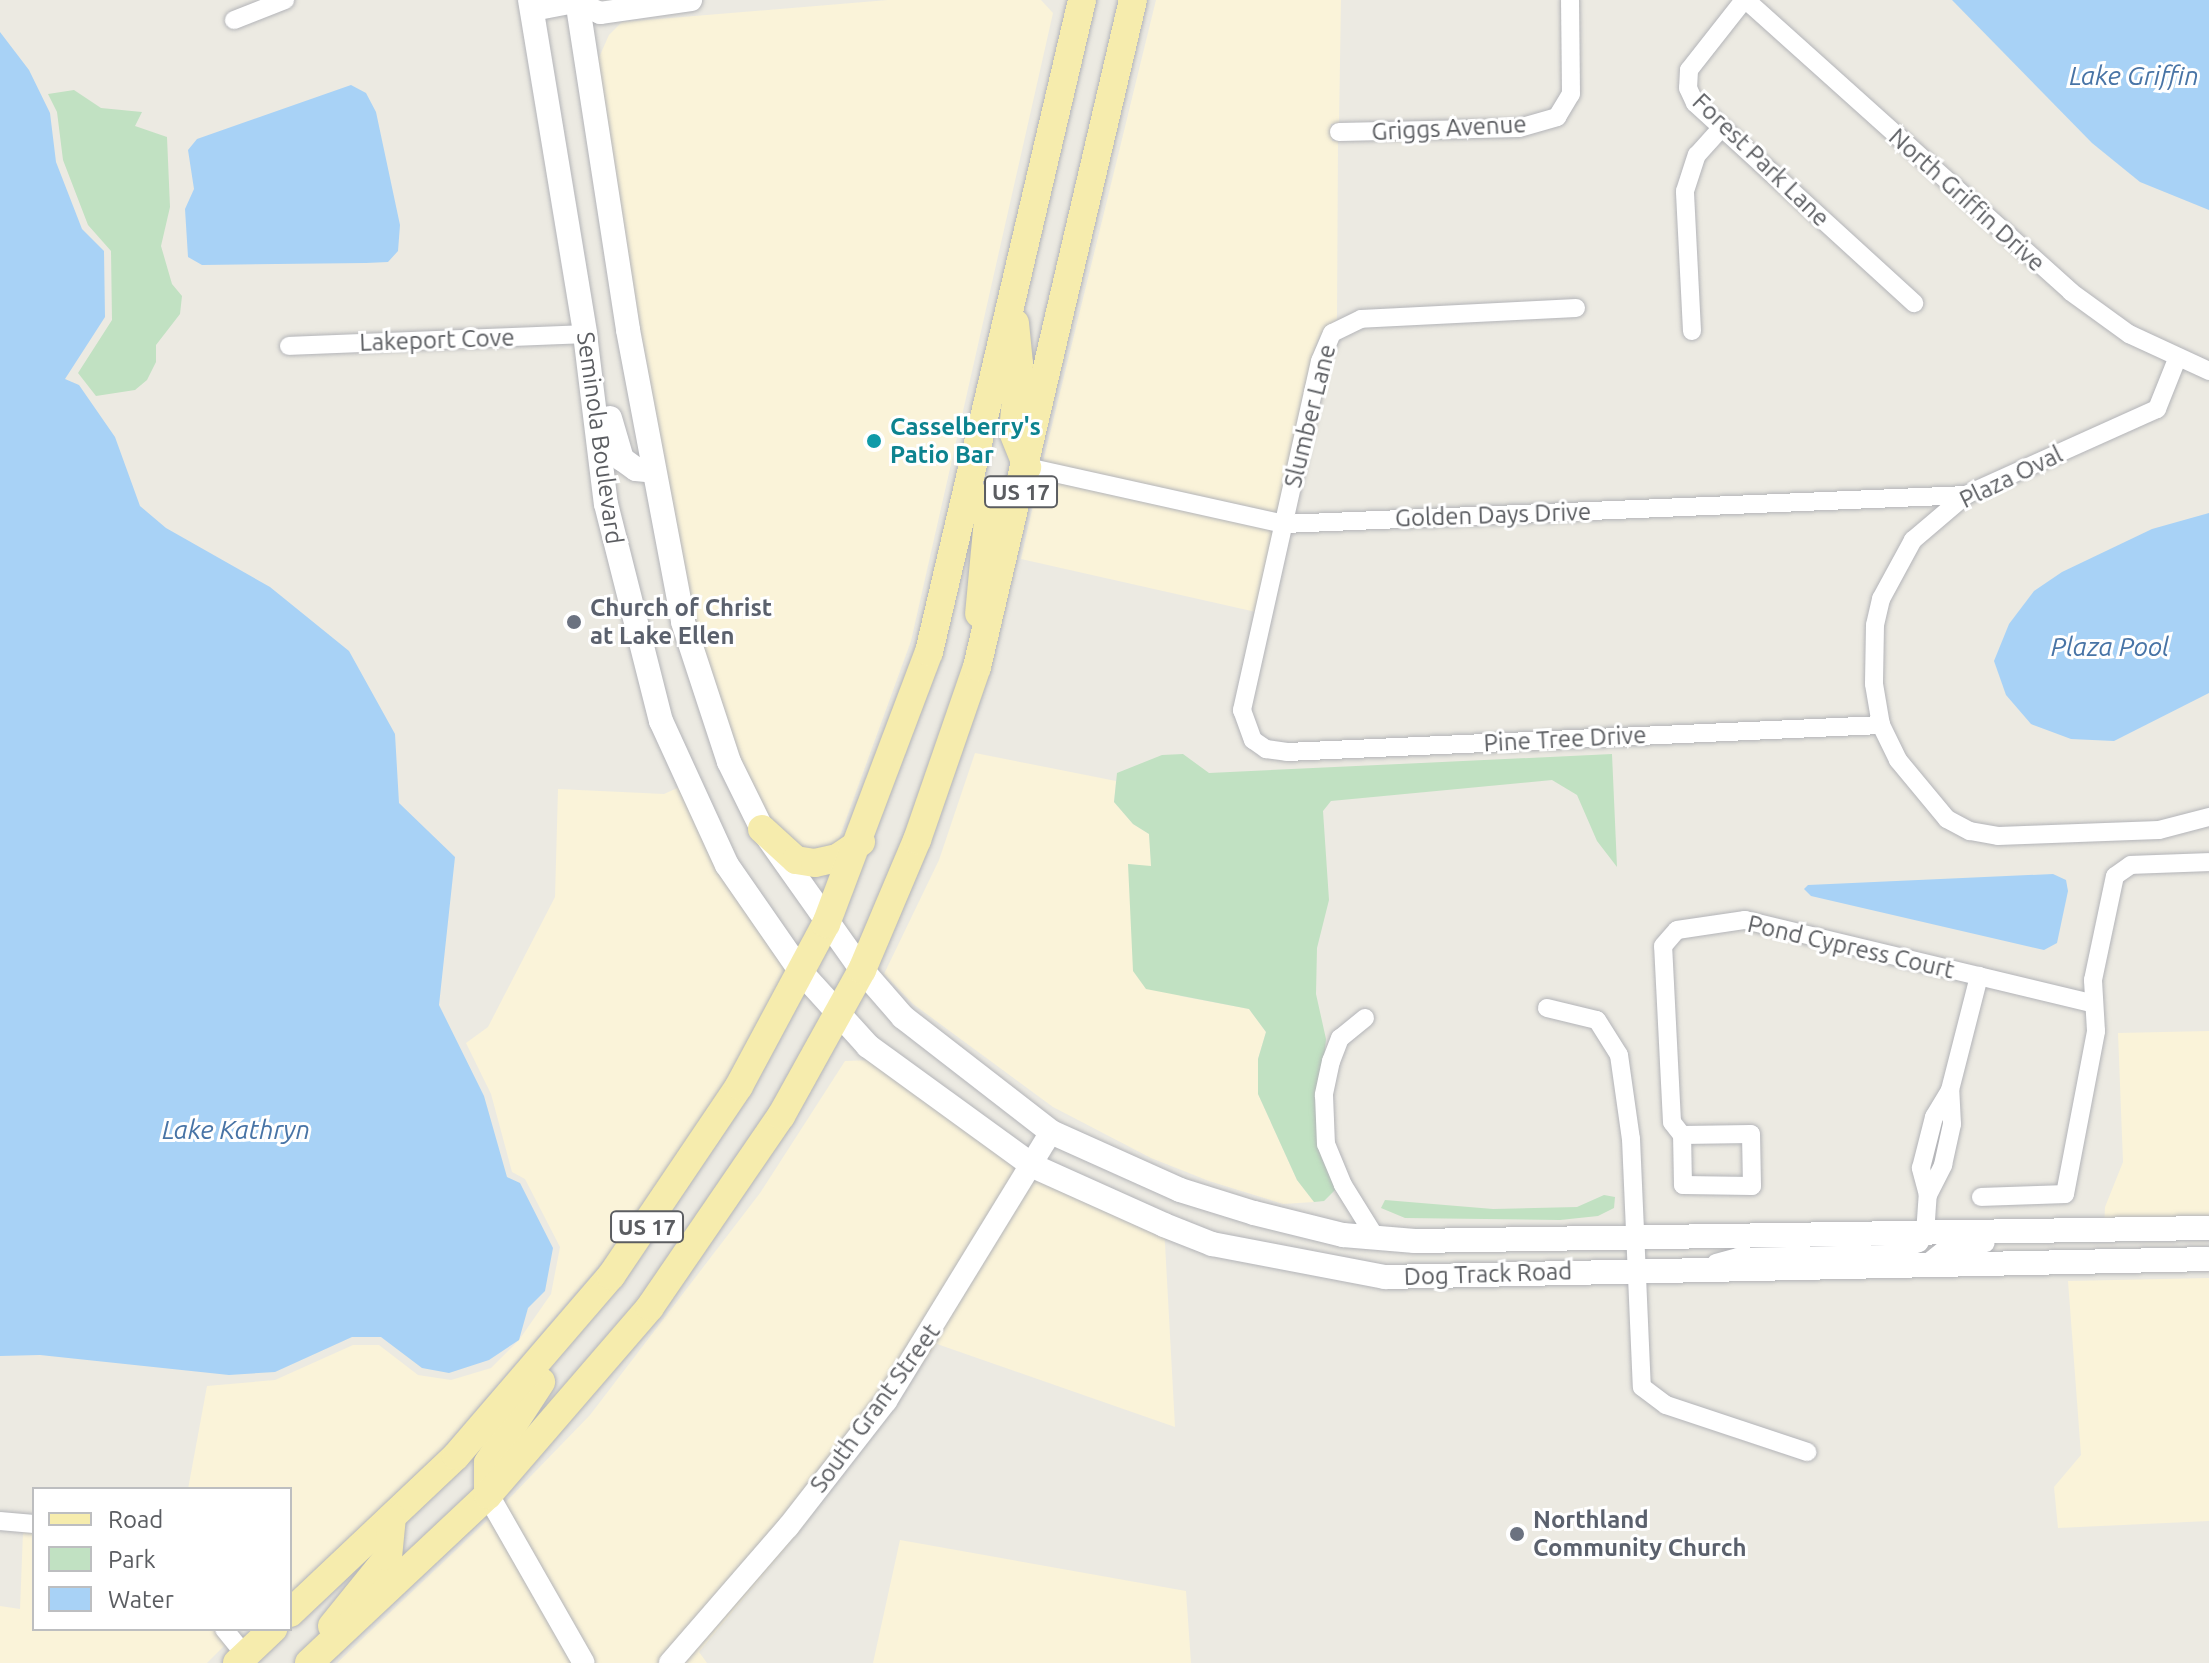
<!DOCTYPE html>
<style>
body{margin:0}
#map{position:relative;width:2209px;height:1663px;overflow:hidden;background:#eceae2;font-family:Ubuntu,sans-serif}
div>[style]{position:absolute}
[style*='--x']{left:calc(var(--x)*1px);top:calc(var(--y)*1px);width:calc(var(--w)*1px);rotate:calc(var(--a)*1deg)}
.commercial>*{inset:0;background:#faf3d9}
.green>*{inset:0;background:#c1e1c2}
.water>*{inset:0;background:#a8d2f6}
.roads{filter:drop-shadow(0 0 2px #b3b4b8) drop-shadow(0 0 2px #b3b4b8)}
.minor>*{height:18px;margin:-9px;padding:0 9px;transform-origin:9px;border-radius:9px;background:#fff}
.tertiary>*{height:22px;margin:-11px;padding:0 11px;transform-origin:11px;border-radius:11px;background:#fff}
.secondary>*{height:24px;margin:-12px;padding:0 12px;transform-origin:12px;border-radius:12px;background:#fff}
.primary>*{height:28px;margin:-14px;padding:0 14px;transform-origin:14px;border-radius:14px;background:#f6ecad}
.dots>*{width:22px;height:22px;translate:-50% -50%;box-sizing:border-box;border:4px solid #fff;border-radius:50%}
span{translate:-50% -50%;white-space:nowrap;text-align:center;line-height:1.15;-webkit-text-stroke:6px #fff;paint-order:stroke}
.shield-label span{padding:2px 6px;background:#fff;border:2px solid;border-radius:6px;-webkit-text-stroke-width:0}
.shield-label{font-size:22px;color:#5b5d61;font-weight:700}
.street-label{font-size:24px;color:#5b5d61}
.culture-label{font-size:24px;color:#0d838f;font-weight:700}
.left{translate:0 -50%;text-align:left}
.worship-label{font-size:24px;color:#5b616d;font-weight:700}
.water-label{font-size:26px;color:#4874a6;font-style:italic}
.legend{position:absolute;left:32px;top:1487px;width:260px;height:144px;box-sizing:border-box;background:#fff;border:2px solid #bdbec0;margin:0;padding:10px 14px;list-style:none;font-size:24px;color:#5b5d61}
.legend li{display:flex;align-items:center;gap:16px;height:40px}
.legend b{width:40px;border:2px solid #bdbec0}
</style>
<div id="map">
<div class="commercial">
<div style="clip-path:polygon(888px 0,1041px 0,1053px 13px,911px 641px,836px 847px,799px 852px,774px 829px,741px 765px,705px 669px,676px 542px,596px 64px,609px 35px,622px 22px)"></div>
<div style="clip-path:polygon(1156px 0,1341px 0,1339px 123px,1331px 124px,1332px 141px,1338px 141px,1337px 319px,1319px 337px,1312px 358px,1278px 513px,1043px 462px)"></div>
<div style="clip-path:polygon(1039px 479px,1274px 531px,1256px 612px,1021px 559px)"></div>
<div style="clip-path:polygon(975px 753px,1116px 781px,1114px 802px,1133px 824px,1149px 834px,1152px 867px,1128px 864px,1180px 996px,1249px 1009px,1266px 1032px,1258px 1059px,1258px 1094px,1297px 1180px,1314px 1202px,1283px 1204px,1209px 1181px,1151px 1158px,1053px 1107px,913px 1004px,884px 974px,939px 860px)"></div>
<div style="clip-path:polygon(684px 785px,794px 973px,686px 1163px,443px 1448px,290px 1593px,290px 1489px,188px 1489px,207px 1386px,275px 1380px,353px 1345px,379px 1345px,418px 1375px,451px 1380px,491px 1368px,519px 1340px,551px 1294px,560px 1247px,525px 1179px,512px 1172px,491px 1094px,466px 1043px,488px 1027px,555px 897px,558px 789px,664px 794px)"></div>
<div style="clip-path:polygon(2209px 1031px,2209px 1228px,2104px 1229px,2105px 1207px,2123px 1162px,2118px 1033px)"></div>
<div style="clip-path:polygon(873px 1060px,1020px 1172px,879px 1395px,782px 1521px,659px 1663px,595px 1663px,581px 1647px,503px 1505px,590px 1415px,760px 1193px,845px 1061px)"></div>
<div style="clip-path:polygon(1033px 1166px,1164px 1225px,1175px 1427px,937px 1344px,797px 1535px,699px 1652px,707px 1663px,682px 1663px,793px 1533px)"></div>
<div style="clip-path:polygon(2209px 1278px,2209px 1521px,2058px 1528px,2054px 1487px,2081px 1455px,2068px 1281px)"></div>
<div style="clip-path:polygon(491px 1517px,573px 1663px,337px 1663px,362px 1639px)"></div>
<div style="clip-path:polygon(23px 1532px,34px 1533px,34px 1629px,213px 1629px,226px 1644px,207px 1663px,0 1663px,0 1606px,20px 1609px)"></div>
<div style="clip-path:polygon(900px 1540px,1186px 1591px,1191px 1663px,873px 1663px)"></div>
</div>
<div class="green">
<div style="clip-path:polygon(74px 90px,101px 108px,142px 112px,135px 126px,167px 137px,170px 207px,161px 246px,172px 284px,182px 296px,180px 314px,156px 345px,156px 362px,147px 380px,135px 390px,96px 396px,78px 373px,112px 320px,111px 251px,88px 225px,63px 160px,57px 112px,48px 94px)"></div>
<div style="clip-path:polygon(1183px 754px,1209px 773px,1612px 754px,1617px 867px,1597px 841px,1577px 795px,1552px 780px,1331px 801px,1323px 811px,1329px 900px,1317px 948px,1316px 994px,1326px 1039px,1317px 1130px,1321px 1157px,1337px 1188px,1324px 1201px,1314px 1202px,1297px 1180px,1258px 1094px,1258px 1059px,1266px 1032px,1249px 1009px,1146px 989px,1133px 971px,1128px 864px,1151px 866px,1149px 834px,1133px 824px,1114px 802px,1117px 773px,1162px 755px)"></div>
<div style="clip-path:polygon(1604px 1195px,1615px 1197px,1614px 1208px,1598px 1216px,1560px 1220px,1405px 1218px,1381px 1208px,1385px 1200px,1493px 1209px,1577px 1207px)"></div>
</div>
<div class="water">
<div style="clip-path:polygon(1952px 0,2209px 0,2209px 210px,2140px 182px,2092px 143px)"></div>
<div style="clip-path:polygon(0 32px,29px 70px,50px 113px,56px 162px,82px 229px,104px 251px,105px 317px,65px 379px,79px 385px,115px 437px,140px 506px,166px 528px,270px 587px,349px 651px,395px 734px,399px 803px,455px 857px,439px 1005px,484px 1096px,507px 1177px,520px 1183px,553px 1248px,545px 1291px,528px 1308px,519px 1340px,489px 1360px,449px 1373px,422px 1368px,381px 1337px,352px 1337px,275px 1372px,229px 1375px,40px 1355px,0 1356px)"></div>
<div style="clip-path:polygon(351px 85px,366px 93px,376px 112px,400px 225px,398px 251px,388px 262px,366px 263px,202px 265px,188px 257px,185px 209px,194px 189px,188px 150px,197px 139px)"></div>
<div style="clip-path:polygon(2209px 513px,2209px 693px,2114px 741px,2071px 739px,2031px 724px,2006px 695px,1994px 661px,2009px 624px,2034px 591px,2062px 572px,2152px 529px)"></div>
<div style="clip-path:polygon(2053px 874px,2066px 880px,2068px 891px,2057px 943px,2044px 950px,1811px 896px,1804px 889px,1808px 885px)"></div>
</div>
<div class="roads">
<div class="minor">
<div style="--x:1744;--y:0;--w:89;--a:128.2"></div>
<div style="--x:1689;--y:70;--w:18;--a:93"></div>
<div style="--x:1688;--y:88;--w:17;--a:65"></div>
<div style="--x:1695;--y:103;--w:297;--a:42.4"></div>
<div style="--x:1746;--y:0;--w:437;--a:41.9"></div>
<div style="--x:2071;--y:292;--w:72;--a:35.9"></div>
<div style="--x:2129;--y:334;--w:88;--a:24.8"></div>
<div style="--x:234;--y:20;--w:55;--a:-21.4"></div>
<div style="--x:1339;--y:132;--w:180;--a:-1.3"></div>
<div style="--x:1519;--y:128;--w:40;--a:-16"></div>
<div style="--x:1557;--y:117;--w:27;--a:-59"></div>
<div style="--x:1571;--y:94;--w:94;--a:-90.6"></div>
<div style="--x:1576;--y:308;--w:215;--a:177.1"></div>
<div style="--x:1361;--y:319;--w:32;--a:154"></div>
<div style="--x:1332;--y:333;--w:30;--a:113"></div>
<div style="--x:1320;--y:361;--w:358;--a:102.6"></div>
<div style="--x:1242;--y:710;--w:32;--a:70"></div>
<div style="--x:1253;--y:740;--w:16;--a:35"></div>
<div style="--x:1266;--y:749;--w:21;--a:8"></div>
<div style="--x:1287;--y:752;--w:595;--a:-2.6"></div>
<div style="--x:1692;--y:331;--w:140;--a:-92.9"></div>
<div style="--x:1685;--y:191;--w:38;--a:-72"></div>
<div style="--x:1697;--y:155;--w:36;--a:-48"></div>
<div style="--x:289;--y:346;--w:296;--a:-2.3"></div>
<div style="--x:2177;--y:359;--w:54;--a:111.8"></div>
<div style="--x:2157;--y:409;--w:209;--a:155.8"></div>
<div style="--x:1966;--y:495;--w:70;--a:139.7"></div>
<div style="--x:1913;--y:540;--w:67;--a:118.5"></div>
<div style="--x:1881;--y:599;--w:27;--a:103"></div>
<div style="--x:1875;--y:625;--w:59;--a:91"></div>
<div style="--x:1874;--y:684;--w:42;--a:80.3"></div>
<div style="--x:1881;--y:725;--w:39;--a:64"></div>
<div style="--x:1898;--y:760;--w:77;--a:50.3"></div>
<div style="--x:1947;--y:819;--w:26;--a:28"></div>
<div style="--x:1970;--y:831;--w:28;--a:10"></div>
<div style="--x:1998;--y:836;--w:161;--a:-2.1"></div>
<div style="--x:2159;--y:830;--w:52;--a:-14.6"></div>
<div style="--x:1027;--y:467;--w:263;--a:12.5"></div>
<div style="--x:1284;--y:524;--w:683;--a:-2.43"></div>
<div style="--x:1547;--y:1008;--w:51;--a:13.5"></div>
<div style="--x:1597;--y:1020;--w:41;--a:57.8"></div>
<div style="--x:1619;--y:1055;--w:85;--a:81.9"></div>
<div style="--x:1631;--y:1139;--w:248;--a:87.5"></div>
<div style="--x:1642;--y:1387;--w:30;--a:37"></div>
<div style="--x:1666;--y:1405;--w:149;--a:18.4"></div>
<div style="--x:1365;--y:1018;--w:32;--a:141"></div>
<div style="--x:1340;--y:1038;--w:25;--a:111"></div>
<div style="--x:1331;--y:1061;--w:35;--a:102"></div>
<div style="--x:1324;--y:1095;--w:49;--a:87.7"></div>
<div style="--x:1326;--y:1144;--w:44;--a:67.5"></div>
<div style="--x:1343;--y:1185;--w:62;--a:58.1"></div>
<div style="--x:1682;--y:1135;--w:69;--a:-0.8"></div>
<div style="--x:1751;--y:1134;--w:52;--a:88.9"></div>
<div style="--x:1752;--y:1186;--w:69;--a:-179.2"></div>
<div style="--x:1683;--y:1185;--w:50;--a:-91.1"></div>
<div style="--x:1682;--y:1135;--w:16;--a:-128"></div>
<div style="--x:1672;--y:1122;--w:176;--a:-92.9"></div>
<div style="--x:1663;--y:946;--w:21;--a:-49"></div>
<div style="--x:1677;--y:930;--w:69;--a:-8.4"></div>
<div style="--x:1745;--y:920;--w:359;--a:13.5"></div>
<div style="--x:1928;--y:1195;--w:34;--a:-63"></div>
<div style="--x:1943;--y:1165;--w:42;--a:-77.6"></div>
<div style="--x:1952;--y:1124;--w:34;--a:-93"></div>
<div style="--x:1981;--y:1197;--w:84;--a:-2"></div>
<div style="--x:2065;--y:1194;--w:166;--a:-79.2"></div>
<div style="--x:2096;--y:1031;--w:51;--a:-93.4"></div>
<div style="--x:2093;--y:980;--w:106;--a:-78.1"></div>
<div style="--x:2115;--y:876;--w:19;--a:-35"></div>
<div style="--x:2131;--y:865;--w:78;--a:-2.2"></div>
<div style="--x:1716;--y:1263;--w:23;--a:-15"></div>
<div style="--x:1738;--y:1257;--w:149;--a:-1.2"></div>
<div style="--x:1887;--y:1254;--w:34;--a:-19"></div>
<div style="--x:1919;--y:1243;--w:11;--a:-56"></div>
<div style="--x:1925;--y:1234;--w:39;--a:-86"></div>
<div style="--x:1928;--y:1195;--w:28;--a:-105"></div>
<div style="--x:1921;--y:1168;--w:53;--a:-75.7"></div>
<div style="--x:1934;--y:1117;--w:31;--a:-59"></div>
<div style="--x:1950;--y:1090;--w:118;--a:-75.7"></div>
<div style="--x:1925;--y:1265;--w:26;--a:-39"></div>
<div style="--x:1945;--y:1249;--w:41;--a:-8.3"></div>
<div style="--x:0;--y:1521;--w:34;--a:5"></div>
<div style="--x:224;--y:1629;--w:33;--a:51"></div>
</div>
<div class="tertiary">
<div style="--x:579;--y:4;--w:23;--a:23"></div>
<div style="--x:600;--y:13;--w:92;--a:-8.1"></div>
<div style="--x:533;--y:10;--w:53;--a:-10.9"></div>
<div style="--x:488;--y:1495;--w:193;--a:60.3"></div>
<div style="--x:670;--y:1663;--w:180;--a:-49.1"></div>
<div style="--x:788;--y:1527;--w:160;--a:-52.1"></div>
<div style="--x:886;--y:1401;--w:316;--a:-58.5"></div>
</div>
<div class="secondary">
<div style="--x:530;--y:0;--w:338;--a:80.6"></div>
<div style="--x:585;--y:334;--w:171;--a:83"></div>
<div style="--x:606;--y:504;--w:224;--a:75.8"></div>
<div style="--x:661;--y:721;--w:158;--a:65.4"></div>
<div style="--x:727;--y:865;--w:130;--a:55.3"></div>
<div style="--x:801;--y:972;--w:100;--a:47.8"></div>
<div style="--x:868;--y:1046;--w:204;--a:36"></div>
<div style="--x:1033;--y:1166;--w:144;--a:24.2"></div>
<div style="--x:1164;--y:1225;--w:52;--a:21.6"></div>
<div style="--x:1212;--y:1244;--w:176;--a:10.8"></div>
<div style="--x:1385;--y:1277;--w:824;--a:-1.25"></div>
<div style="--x:577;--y:0;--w:334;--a:81.2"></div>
<div style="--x:628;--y:330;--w:297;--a:79.3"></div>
<div style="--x:683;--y:622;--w:147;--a:71.8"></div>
<div style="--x:729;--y:762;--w:75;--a:63.8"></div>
<div style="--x:762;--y:829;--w:173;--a:54.7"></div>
<div style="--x:862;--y:970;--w:62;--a:48.9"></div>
<div style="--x:903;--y:1017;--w:187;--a:37.8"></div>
<div style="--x:1051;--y:1132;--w:141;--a:24.2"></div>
<div style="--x:1180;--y:1190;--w:77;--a:17.3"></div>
<div style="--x:1254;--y:1213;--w:92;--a:13.9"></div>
<div style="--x:1343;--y:1235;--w:72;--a:4.8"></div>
<div style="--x:1415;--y:1241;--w:794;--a:-0.94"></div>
<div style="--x:610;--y:418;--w:43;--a:73.7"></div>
<div style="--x:622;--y:459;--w:17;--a:36"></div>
<div style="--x:636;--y:469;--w:18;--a:6"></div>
</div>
<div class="primary">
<div style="--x:1015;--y:323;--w:41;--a:84.4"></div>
<div style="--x:1019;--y:364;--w:68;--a:95"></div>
<div style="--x:1013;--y:432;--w:38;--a:68"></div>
<div style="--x:970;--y:491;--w:26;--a:43"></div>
<div style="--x:989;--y:509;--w:105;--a:95.4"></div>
<div style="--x:762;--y:829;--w:46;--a:42.4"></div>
<div style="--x:796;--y:860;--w:19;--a:9"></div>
<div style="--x:815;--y:863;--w:23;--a:-13"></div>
<div style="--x:837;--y:858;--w:29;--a:-34"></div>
<div style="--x:488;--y:1495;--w:32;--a:-90"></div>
<div style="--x:488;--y:1463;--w:97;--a:-56.8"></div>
<div style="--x:290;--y:1613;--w:228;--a:-43.4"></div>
<div style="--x:456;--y:1456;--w:238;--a:-49.3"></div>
<div style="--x:611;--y:1276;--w:229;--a:-56"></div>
<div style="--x:739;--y:1086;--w:184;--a:-61.8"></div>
<div style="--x:826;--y:924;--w:291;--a:-69.3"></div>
<div style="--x:929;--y:652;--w:670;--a:-76.79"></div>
<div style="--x:332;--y:1626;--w:89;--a:-50.9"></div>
<div style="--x:388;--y:1557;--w:40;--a:-84.3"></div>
<div style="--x:237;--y:1663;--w:50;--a:-43.4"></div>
<div style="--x:309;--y:1663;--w:245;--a:-43.2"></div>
<div style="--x:488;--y:1495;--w:248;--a:-49.2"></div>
<div style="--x:650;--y:1307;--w:232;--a:-55.6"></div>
<div style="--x:781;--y:1116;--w:167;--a:-61"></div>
<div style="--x:862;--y:970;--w:141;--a:-67.1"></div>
<div style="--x:917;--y:840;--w:183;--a:-70.9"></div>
<div style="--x:977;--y:667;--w:685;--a:-76.84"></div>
</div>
</div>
<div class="dots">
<div style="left:874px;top:441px;background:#0f9aa8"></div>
<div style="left:574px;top:622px;background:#6b7280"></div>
<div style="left:1517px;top:1534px;background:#6b7280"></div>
</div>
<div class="shield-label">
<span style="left:1021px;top:492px">US 17</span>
<span style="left:647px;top:1227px">US 17</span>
</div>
<div class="street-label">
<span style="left:1449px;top:128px;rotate:-3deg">Griggs Avenue</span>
<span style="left:1761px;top:160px;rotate:44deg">Forest Park Lane</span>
<span style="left:1967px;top:200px;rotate:42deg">North Griffin Drive</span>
<span style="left:437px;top:340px;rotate:-2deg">Lakeport Cove</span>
<span style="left:1310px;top:416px;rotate:-76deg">Slumber Lane</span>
<span style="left:600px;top:438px;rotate:82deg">Seminola Boulevard</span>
<span style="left:2011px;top:477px;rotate:-26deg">Plaza Oval</span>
<span style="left:1493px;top:515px;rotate:-2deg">Golden Days Drive</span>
<span style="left:1565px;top:739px;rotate:-3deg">Pine Tree Drive</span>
<span style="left:1851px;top:947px;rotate:13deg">Pond Cypress Court</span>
<span style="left:1488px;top:1274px;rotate:-2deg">Dog Track Road</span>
<span style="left:875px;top:1408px;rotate:-54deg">South Grant Street</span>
</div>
<div class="culture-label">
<span class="left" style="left:890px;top:441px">Casselberry's<br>Patio Bar</span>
</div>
<div class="worship-label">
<span class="left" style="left:590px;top:622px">Church of Christ<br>at Lake Ellen</span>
<span class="left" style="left:1533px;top:1534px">Northland<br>Community Church</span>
</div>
<div class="water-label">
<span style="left:2134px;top:76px">Lake Griffin</span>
<span style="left:2110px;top:647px">Plaza Pool</span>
<span style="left:236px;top:1130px">Lake Kathryn</span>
</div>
<ul class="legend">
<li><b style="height:10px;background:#f6ecad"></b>Road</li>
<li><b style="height:22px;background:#c1e1c2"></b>Park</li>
<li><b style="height:22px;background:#a8d2f6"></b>Water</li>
</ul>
</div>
